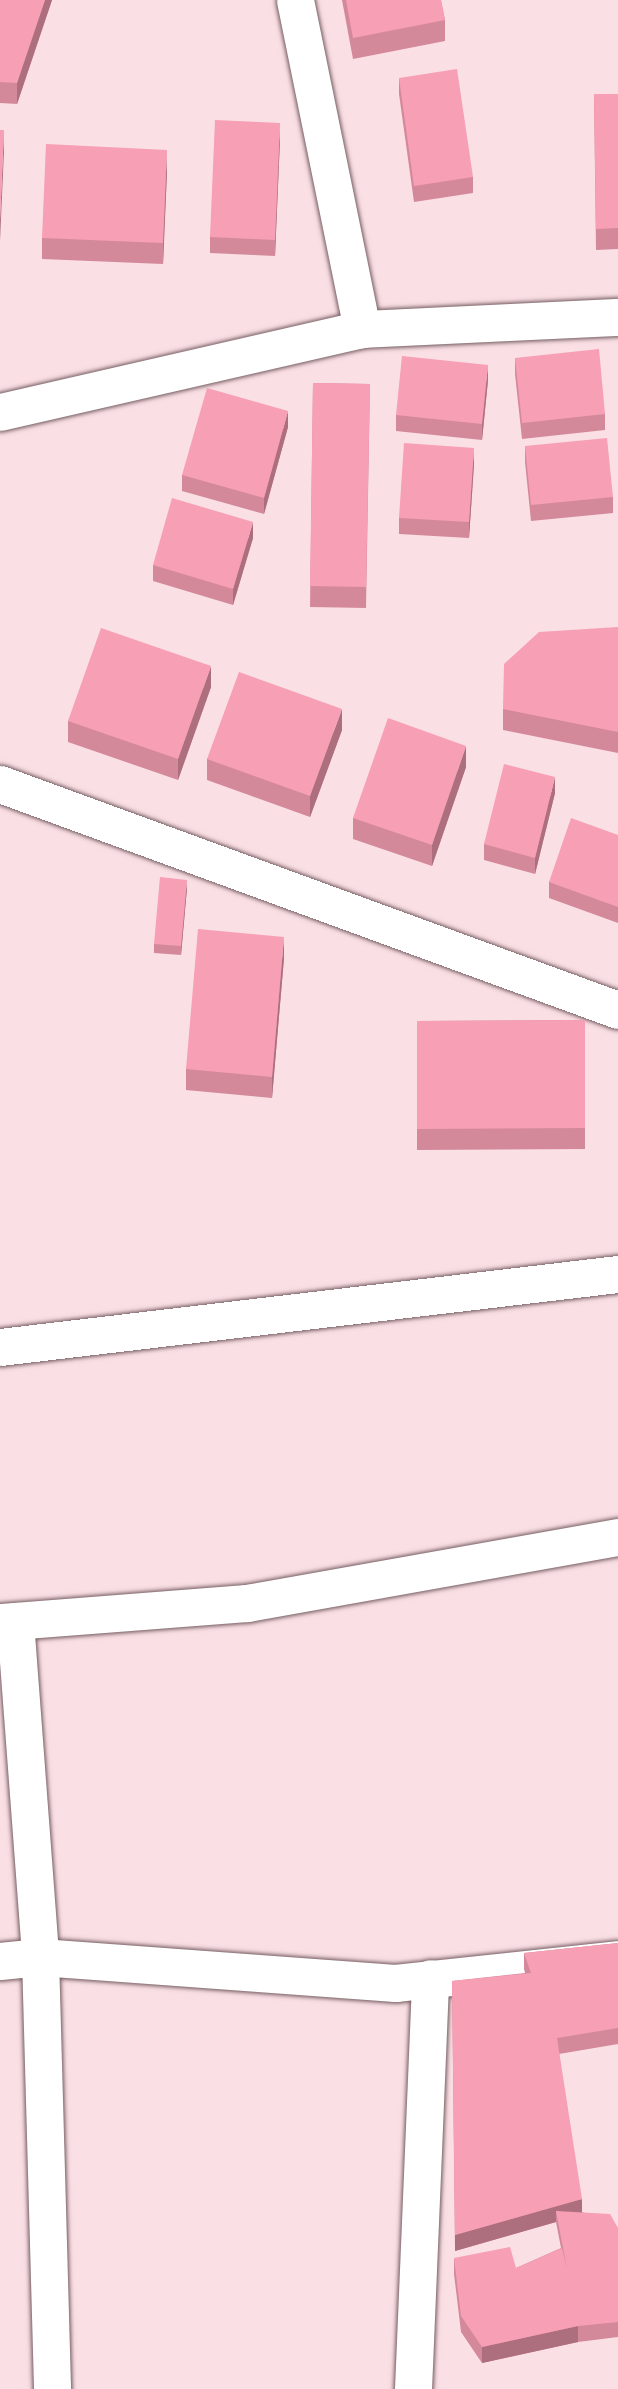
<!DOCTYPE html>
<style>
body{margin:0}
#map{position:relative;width:618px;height:2389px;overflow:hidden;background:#fadfe4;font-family:Figtree,sans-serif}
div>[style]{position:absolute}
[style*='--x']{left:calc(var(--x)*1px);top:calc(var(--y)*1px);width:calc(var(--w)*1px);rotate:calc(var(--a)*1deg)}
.roads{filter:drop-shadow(0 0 2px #755e63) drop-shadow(0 0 2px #755e63)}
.street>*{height:37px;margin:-18.5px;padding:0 18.5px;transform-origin:18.5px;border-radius:18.5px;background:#fff}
.wall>*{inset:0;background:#d4899b}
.shaded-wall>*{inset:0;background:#ad6f7e}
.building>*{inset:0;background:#f79fb4}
span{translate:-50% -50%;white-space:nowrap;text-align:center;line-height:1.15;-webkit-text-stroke:7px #fcf0f3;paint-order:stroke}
</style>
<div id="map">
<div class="roads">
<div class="street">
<div style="--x:295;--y:0;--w:336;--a:78.5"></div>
<div style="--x:0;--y:412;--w:371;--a:-12.9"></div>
<div style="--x:362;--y:329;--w:256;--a:-2.7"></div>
<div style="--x:0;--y:784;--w:658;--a:20.09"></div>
<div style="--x:0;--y:1347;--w:622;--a:-6.74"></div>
<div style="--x:15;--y:1621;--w:337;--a:85.7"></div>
<div style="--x:40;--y:1957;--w:432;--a:88.4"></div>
<div style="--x:0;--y:1622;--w:248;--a:-4.4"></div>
<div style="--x:247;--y:1603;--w:377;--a:-10.1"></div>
<div style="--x:0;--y:1961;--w:40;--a:-5.7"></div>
<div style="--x:40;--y:1957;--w:356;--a:4.2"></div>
<div style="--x:395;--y:1983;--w:224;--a:-6.1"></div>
<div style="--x:413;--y:2389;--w:411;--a:-87.6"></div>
</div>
</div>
<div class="wall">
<div style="clip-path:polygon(0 0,52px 0,17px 104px,0 103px)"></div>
<div style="clip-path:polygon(342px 0,441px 0,445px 20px,445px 41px,353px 59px)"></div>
<div style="clip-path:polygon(399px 78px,473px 177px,473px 193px,414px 202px,399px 94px)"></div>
<div style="clip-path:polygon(594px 94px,618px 94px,618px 249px,596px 250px)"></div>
<div style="clip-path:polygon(280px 139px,275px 256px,210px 253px,210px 237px)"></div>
<div style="clip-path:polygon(167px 171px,163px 264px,42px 259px,42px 238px)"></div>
<div style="clip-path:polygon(515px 358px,605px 414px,605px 430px,522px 439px,515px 374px)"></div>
<div style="clip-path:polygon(488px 380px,482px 440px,396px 431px,396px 415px)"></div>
<div style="clip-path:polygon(313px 383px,370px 384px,366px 608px,310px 607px)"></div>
<div style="clip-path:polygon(288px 427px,264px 514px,182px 491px,182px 475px)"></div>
<div style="clip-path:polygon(525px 446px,613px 497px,613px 513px,531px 521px,525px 462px)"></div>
<div style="clip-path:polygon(474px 464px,469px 538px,399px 534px,399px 518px)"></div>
<div style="clip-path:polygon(253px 538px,233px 605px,153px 581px,153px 565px)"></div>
<div style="clip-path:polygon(618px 627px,618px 753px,503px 730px,503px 709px)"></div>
<div style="clip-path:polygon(211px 687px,178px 780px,68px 742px,68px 721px)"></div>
<div style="clip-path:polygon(342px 730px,310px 817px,207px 780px,207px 759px)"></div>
<div style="clip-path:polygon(466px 767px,432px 866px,353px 839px,353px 818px)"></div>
<div style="clip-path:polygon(555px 793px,535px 874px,484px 860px,484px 844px)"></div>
<div style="clip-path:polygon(618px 835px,618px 923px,549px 898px,549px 882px)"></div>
<div style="clip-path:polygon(187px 888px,181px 955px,154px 953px,154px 944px)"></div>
<div style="clip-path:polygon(284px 958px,272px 1098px,186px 1090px,186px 1069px)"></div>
<div style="clip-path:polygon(585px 1020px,585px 1149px,417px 1150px,417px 1021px)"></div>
<div style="clip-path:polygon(618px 1943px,618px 2044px,559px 2054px,582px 2212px,618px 2228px,618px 2337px,578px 2342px,482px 2363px,461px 2332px,454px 2274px,454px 2258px,516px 2268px,561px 2248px,556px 2222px,455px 2251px,452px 1981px,525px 1973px,524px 1969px,524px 1953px)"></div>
</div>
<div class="shaded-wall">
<div style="clip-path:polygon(45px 0,52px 0,17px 104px,17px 83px)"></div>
<div style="clip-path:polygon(280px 123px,280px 139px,275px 256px,275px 240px)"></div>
<div style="clip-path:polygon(4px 130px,4px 151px,0 241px,0 220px)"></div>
<div style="clip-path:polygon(167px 150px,167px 171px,163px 264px,163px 243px)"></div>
<div style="clip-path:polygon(488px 365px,488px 380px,482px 440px,482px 424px)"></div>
<div style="clip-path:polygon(288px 411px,288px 427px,264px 514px,264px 498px)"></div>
<div style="clip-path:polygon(474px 448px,474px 464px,469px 538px,469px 522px)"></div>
<div style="clip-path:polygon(253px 522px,253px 538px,233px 605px,233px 589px)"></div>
<div style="clip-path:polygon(211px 666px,211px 687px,178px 780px,178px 759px)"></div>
<div style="clip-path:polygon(342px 709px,342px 730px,310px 817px,310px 796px)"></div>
<div style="clip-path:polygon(466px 746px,466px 767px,432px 866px,432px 845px)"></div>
<div style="clip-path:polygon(555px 777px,555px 793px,535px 874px,535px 858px)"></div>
<div style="clip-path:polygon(187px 880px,187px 888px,181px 955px,181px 946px)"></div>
<div style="clip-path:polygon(284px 937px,284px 958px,272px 1098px,272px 1077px)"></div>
<div style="clip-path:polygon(582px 2199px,582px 2215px,556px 2211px,556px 2222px,455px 2251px,455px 2235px)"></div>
<div style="clip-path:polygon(578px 2326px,578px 2342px,482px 2363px,482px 2347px)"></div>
</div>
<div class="building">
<div style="clip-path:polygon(0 0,45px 0,17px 83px,0 82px)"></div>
<div style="clip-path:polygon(346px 0,441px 0,445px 20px,353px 38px)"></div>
<div style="clip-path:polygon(457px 69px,473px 177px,414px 186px,399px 78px)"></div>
<div style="clip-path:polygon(594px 94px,618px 94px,618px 228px,596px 229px)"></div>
<div style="clip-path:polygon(215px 120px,280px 123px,275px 240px,210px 237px)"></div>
<div style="clip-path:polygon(0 130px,4px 130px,0 220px)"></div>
<div style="clip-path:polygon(46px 144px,167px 150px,163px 243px,42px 238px)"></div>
<div style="clip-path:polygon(599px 349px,605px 414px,522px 423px,515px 358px)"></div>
<div style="clip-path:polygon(402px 356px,488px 365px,482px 424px,396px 415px)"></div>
<div style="clip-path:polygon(313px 383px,370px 384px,366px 587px,310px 586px)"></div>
<div style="clip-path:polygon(207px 388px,288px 411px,264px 498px,182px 475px)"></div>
<div style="clip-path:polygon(607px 438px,613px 497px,531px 505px,525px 446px)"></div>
<div style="clip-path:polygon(404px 443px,474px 448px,469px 522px,399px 518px)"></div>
<div style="clip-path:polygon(172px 498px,253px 522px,233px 589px,153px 565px)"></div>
<div style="clip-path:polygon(618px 627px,618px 732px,503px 709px,504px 664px,539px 632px)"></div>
<div style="clip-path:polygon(101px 628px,211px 666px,178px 759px,68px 721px)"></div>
<div style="clip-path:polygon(239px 672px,342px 709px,310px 796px,207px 759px)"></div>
<div style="clip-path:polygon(388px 718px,466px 746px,432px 845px,353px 818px)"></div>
<div style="clip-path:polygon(504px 764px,555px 777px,535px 858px,484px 844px)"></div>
<div style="clip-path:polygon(571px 818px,618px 835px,618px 907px,549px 882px)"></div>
<div style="clip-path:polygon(160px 877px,187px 880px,181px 946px,154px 944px)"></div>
<div style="clip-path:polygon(198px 929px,284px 937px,272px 1077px,186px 1069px)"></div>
<div style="clip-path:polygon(585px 1020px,585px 1128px,417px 1129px,417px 1021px)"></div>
<div style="clip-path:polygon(618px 1943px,618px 2028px,557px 2038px,582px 2199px,455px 2235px,452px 1981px,531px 1973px,524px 1953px)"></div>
<div style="clip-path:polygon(556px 2211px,610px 2214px,618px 2228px,618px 2322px,578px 2326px,482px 2347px,461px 2316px,454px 2258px,510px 2247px,516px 2268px,562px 2248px,567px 2269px)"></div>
</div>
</div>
